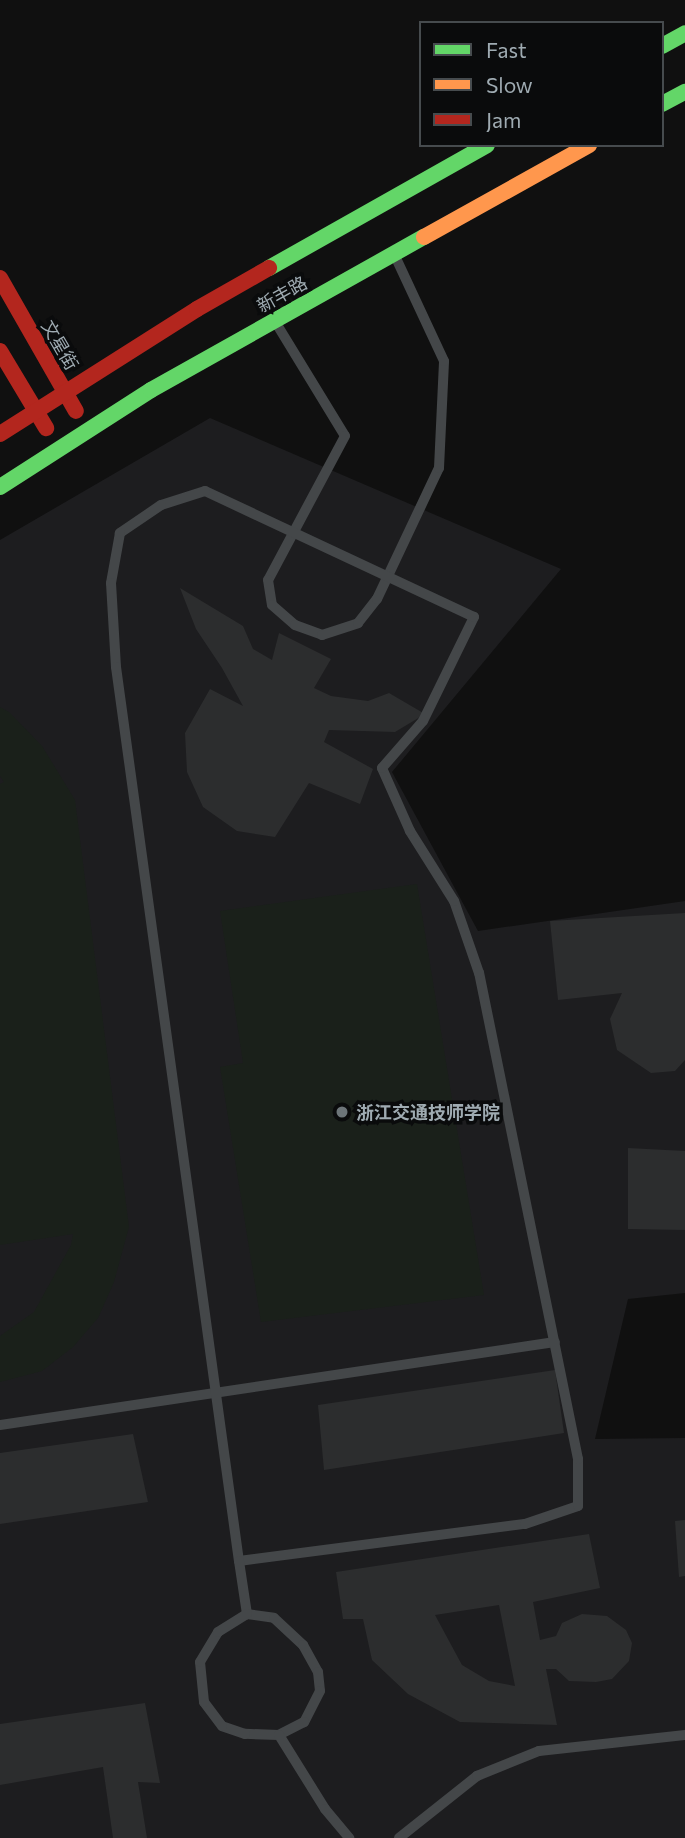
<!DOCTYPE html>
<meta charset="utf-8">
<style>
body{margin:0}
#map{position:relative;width:685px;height:1838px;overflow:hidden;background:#101010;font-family:Commissioner,"Noto Sans SC",sans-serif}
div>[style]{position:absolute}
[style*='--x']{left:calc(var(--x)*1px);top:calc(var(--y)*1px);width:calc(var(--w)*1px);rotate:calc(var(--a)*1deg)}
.built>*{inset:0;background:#1d1d1f}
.green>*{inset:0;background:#1a201a}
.building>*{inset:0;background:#2c2d2e}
.lane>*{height:10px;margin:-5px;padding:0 5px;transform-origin:5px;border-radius:5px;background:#444749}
.fast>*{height:16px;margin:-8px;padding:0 8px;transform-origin:8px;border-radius:8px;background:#63d668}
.slow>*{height:16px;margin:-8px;padding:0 8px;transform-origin:8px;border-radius:8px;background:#ff974d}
.jam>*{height:16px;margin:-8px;padding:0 8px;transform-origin:8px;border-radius:8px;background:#b3261e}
.dots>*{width:19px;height:19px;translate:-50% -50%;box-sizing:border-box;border:4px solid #0a0b0c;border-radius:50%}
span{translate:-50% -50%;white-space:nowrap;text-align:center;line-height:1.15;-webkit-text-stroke:7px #0a0b0c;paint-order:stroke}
.street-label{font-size:18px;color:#9fabb2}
.poi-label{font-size:18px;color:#9fabb2;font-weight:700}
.left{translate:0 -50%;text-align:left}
.legend{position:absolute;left:419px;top:21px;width:245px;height:126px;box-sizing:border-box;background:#0a0b0c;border:2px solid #464b4e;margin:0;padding:9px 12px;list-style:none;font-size:21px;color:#9fabb2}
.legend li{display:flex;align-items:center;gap:14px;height:35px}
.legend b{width:35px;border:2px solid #464b4e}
</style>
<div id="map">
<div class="built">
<div style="clip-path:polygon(210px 418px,561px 569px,392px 772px,478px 931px,685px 901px,685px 1293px,628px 1299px,595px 1439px,685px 1438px,685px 1838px,0 1838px,0 540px)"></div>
</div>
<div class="green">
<div style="clip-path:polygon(0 707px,9px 712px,42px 746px,75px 800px,129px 1227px,114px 1282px,98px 1318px,73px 1347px,42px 1371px,0 1382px,0 1336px,34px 1312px,71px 1245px,73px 1234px,0 1245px,0 784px,4px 782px,0 776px)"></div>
<div style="clip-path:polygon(417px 884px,484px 1295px,261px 1322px,220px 1067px,243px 1063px,220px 911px)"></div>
</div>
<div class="building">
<div style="clip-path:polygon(180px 588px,243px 626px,253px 649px,272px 660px,279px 633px,331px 659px,314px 688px,331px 696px,368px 701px,389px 693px,425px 714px,395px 732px,329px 730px,324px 742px,373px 769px,360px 804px,309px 783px,275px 837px,237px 831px,203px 807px,187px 772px,185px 733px,210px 689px,243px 706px,222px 668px,196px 629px)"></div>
<div style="clip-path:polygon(685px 913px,685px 1060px,675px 1071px,651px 1073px,617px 1050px,610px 1019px,622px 993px,558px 1000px,550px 921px)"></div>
<div style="clip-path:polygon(628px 1148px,685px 1151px,685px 1230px,628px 1229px)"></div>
<div style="clip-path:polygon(555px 1370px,564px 1433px,324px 1470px,318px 1405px)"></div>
<div style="clip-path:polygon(133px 1434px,148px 1502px,0 1524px,0 1453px)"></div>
<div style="clip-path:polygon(685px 1520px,685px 1576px,679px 1577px,675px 1521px)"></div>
<div style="clip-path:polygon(evenodd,589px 1534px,600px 1588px,533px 1602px,540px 1640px,556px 1636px,562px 1623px,582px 1614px,607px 1616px,626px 1630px,632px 1643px,629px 1661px,612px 1679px,596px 1682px,569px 1681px,556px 1669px,546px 1669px,557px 1725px,460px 1722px,408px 1694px,372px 1660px,363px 1619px,343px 1619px,336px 1572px,589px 1534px,499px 1605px,515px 1686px,489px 1681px,462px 1665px,435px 1615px,499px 1605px)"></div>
<div style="clip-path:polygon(145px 1703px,160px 1783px,138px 1782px,147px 1838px,113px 1838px,103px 1767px,0 1785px,0 1724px)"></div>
</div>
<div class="lane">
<div style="--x:276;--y:323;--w:132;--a:58.6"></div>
<div style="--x:345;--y:436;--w:163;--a:118.1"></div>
<div style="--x:268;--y:580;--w:25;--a:81"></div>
<div style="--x:272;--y:605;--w:30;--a:41"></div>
<div style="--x:295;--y:625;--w:29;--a:20"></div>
<div style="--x:322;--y:635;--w:38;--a:-18"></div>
<div style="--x:358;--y:623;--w:31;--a:-52"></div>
<div style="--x:377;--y:599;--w:145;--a:-64.7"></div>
<div style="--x:439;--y:468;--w:107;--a:-87.3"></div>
<div style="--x:444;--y:361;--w:116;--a:-115"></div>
<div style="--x:0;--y:1425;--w:561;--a:-8.51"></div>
<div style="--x:239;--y:1561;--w:288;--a:-7.4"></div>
<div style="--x:525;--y:1524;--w:56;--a:-18.8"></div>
<div style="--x:578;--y:1506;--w:47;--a:-90"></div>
<div style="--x:578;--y:1459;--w:496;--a:-101.5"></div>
<div style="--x:479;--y:973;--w:76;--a:-109.1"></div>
<div style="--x:454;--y:901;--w:83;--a:-122.2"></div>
<div style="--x:410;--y:831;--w:69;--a:-114"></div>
<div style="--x:382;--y:768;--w:62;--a:-48.9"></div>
<div style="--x:423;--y:721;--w:116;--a:-63.9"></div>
<div style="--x:474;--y:617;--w:297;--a:-154.9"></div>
<div style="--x:205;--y:491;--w:46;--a:162.3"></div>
<div style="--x:161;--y:505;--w:50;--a:145.7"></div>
<div style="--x:120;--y:533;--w:51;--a:100.2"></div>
<div style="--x:111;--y:583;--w:84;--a:86.6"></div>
<div style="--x:116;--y:667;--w:902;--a:82.17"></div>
<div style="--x:239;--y:1561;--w:54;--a:81.4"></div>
<div style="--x:247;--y:1614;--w:27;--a:8"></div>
<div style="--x:274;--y:1618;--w:40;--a:43"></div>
<div style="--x:303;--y:1645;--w:31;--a:61"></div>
<div style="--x:318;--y:1672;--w:19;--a:84"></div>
<div style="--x:320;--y:1691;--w:35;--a:117"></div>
<div style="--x:304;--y:1722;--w:28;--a:153"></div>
<div style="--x:279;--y:1735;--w:34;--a:-178"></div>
<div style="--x:245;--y:1734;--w:24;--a:-161"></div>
<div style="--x:222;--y:1726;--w:30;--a:-127"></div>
<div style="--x:204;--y:1702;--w:40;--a:-95.7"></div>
<div style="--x:200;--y:1662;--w:35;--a:-59"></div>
<div style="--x:218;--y:1632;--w:34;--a:-32"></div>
<div style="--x:279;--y:1735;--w:87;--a:58.1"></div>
<div style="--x:325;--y:1809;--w:38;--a:50"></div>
<div style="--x:399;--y:1838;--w:100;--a:-38.5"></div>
<div style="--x:477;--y:1776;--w:67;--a:-22"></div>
<div style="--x:539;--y:1751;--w:147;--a:-6.3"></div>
</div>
<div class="fast">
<div style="--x:662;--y:46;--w:26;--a:-29"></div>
<div style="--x:662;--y:104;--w:26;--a:-28"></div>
<div style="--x:269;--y:268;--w:250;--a:-29.4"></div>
<div style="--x:0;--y:487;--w:179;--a:-32.7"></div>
<div style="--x:151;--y:390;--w:313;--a:-29.3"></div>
</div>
<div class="slow">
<div style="--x:424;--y:237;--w:189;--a:-29.1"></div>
</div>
<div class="jam">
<div style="--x:0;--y:278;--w:153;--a:60.3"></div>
<div style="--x:0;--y:351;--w:90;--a:59.1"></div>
<div style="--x:0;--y:434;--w:233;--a:-32.4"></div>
<div style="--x:197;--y:309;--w:83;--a:-29.7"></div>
</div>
<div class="dots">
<div style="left:342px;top:1112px;background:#6d7579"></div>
</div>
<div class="street-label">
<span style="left:282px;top:294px;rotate:-29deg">新丰路</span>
<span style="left:60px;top:345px;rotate:60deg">文星街</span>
</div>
<div class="poi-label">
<span class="left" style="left:356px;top:1112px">浙江交通技师学院</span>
</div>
<ul class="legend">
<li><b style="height:9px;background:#63d668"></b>Fast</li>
<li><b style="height:9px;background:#ff974d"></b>Slow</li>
<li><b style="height:9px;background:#b3261e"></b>Jam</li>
</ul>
</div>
